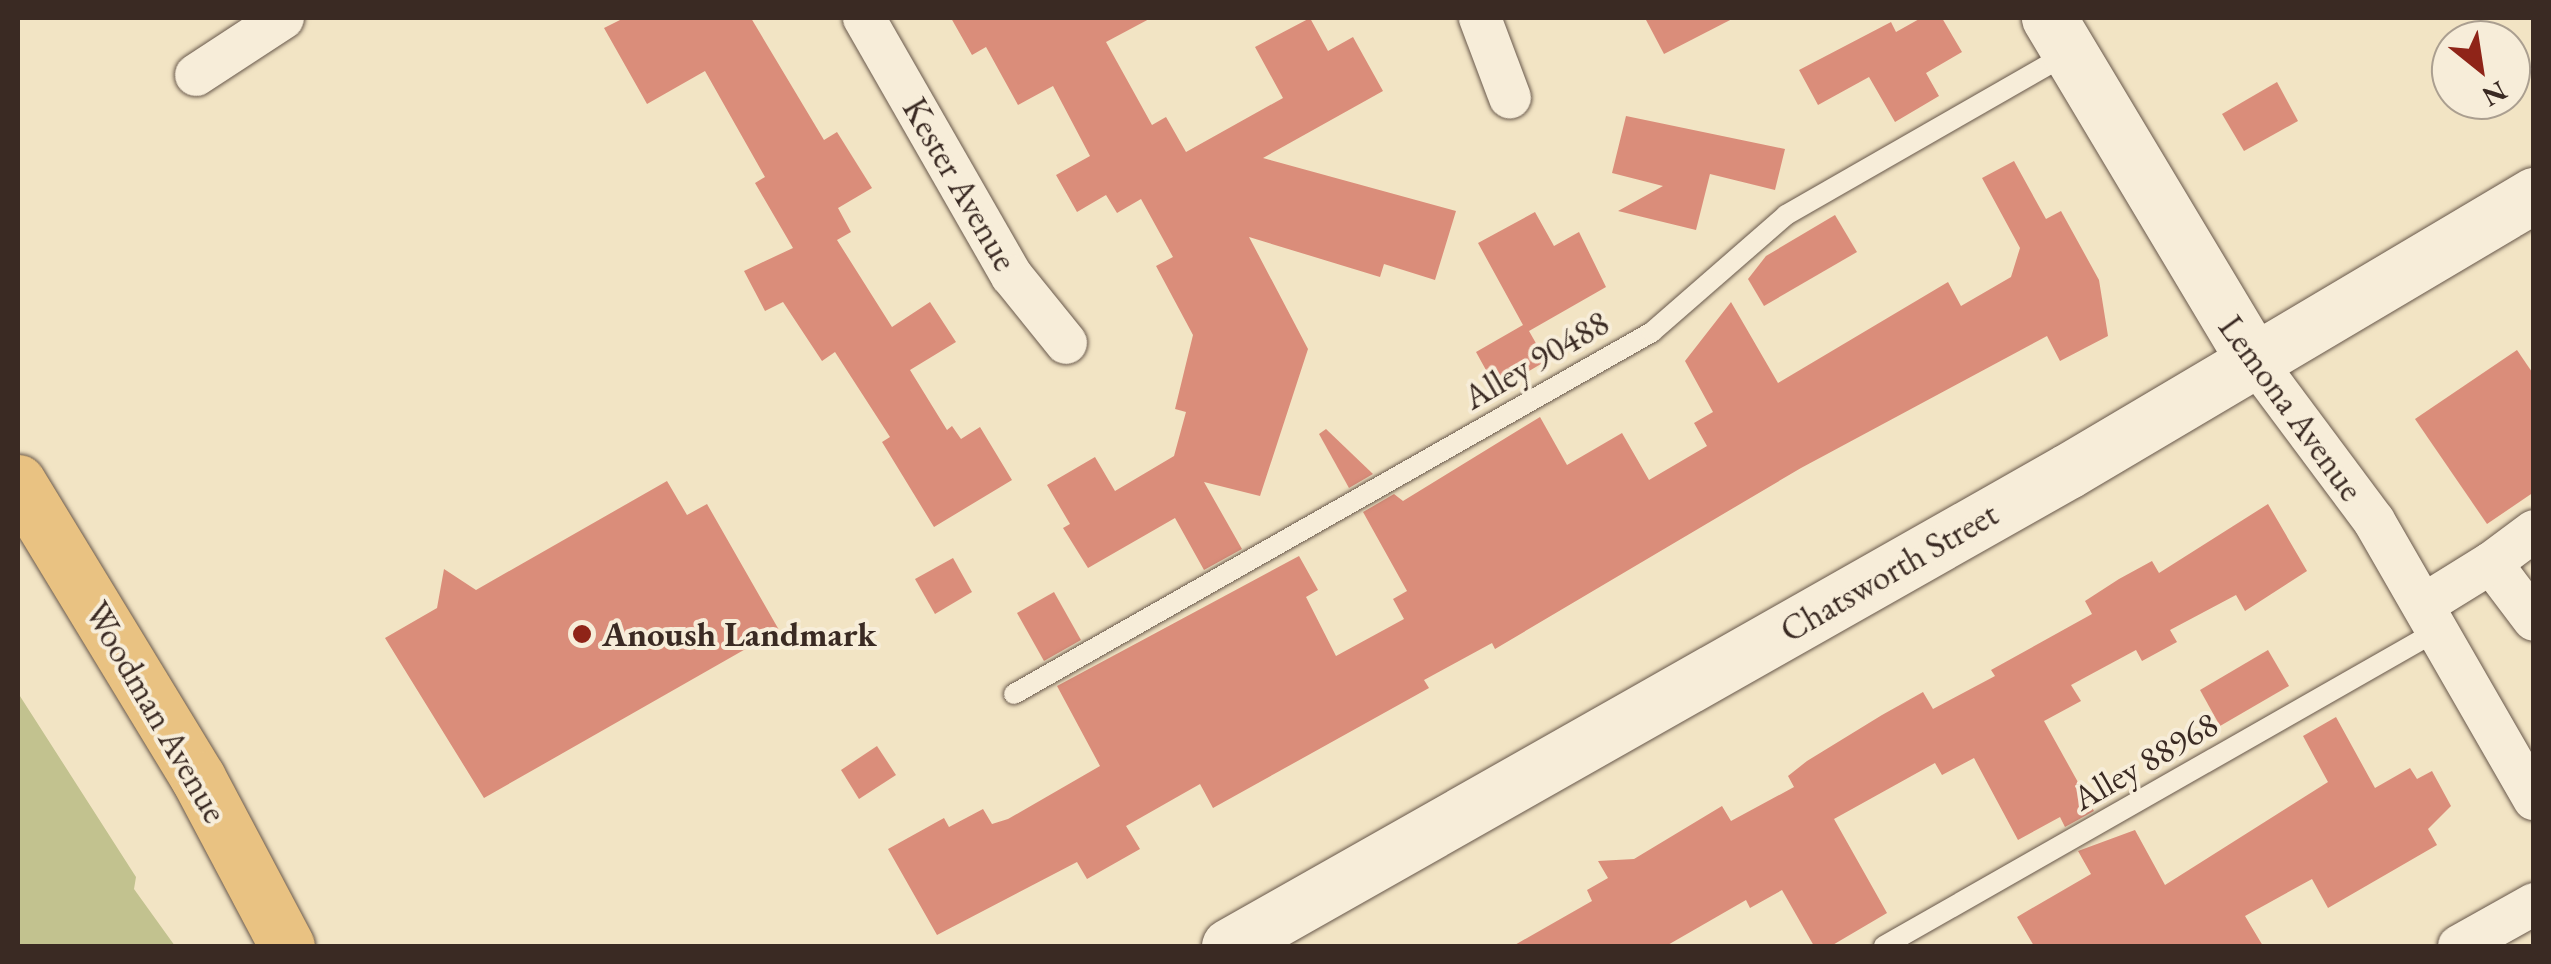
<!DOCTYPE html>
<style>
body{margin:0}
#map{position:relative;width:2551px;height:964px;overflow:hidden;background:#f2e4c4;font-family:"EB Garamond",serif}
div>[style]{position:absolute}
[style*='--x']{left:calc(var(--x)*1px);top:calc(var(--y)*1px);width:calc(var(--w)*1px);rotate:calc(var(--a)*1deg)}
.green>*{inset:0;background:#c2c28f}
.building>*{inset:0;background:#da8d7a}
.roads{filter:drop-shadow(0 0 2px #68584b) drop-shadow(0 0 2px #68584b)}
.lane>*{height:20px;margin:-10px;padding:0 10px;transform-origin:10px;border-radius:10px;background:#f7edd9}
.street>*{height:42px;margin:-21px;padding:0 21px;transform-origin:21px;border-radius:21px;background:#f7edd9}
.secondary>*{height:55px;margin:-27.5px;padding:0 27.5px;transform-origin:27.5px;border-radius:27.5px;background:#f7edd9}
.primary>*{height:55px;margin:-27.5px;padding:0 27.5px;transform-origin:27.5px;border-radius:27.5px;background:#e9c282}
.dots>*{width:28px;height:28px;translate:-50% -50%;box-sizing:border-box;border:5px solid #f7edd9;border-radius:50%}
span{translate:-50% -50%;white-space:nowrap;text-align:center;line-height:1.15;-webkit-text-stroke:8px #f7edd9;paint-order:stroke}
.street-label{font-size:35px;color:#3a2a23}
.poi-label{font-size:35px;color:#3a2a23;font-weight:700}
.left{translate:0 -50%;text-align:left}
.frame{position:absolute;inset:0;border:20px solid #3a2a23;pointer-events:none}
.north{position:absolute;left:2431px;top:20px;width:100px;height:100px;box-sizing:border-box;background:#f7edd9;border:2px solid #ab9f90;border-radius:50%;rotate:150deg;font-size:28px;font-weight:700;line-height:40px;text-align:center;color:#3a2a23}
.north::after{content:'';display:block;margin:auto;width:35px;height:45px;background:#8f2418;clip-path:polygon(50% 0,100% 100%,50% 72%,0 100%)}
</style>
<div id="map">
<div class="green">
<div style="clip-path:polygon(18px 693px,136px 877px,134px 889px,175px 946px,18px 946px)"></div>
</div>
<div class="building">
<div style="clip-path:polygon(624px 18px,751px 18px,824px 140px,837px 132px,872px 188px,838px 208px,851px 232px,837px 240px,892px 327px,930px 302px,956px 342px,910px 370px,947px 430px,952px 426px,961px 439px,980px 427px,1012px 480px,934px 527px,882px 442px,890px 437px,835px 352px,822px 361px,783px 302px,765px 311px,744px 271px,793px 248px,755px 183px,765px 177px,705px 71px,647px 104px,604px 28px)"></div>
<div style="clip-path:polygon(951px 18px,1151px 18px,1106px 42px,1152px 125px,1166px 117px,1186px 152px,1283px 98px,1255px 47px,1310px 18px,1328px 51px,1353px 37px,1383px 91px,1263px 158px,1456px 211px,1435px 280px,1384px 264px,1380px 277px,1249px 237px,1308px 349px,1260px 496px,1204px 482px,1242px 549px,1204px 570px,1175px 518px,1088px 568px,1063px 528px,1070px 524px,1047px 485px,1095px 457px,1115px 491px,1174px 456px,1186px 412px,1175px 409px,1193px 335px,1156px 266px,1173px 257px,1141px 199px,1117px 213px,1106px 195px,1077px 212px,1056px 175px,1090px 156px,1053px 86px,1018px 105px,986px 47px,972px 55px)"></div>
<div style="clip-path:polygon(1645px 18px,1734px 18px,1664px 54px)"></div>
<div style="clip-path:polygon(1921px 18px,1942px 18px,1962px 52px,1926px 73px,1939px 96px,1895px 122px,1869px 77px,1818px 105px,1799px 70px,1891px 22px,1896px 32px)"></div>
<div style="clip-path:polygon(2277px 82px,2298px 121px,2244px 151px,2222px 114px)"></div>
<div style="clip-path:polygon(1626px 116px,1785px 149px,1775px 190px,1710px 174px,1696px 230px,1618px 211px,1663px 186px,1612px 173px)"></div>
<div style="clip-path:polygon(2014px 161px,2046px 219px,2061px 211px,2099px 280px,2108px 336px,2060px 361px,2047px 336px,1801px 468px,1495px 649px,1492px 643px,1424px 680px,1429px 688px,1213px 808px,1200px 784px,1126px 826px,1140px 849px,1087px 879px,1077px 862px,937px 935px,888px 849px,944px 818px,949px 827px,983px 809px,992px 824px,1008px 819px,1100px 766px,1057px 686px,1299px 556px,1318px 590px,1306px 597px,1336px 656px,1404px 619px,1393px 599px,1407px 591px,1363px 512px,1394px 494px,1403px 501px,1540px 417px,1567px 465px,1622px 433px,1649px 480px,1707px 446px,1694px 423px,1713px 412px,1685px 361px,1731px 302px,1778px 383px,1948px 282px,1961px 306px,2011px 277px,2020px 248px,1982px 178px)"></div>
<div style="clip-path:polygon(1535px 212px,1554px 246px,1579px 232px,1606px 287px,1529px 331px,1546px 361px,1497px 390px,1476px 352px,1523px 325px,1478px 243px)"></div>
<div style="clip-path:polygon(1835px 215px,1857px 252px,1764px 306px,1748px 279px,1766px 256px)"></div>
<div style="clip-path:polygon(2517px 350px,2534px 375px,2534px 492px,2487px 524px,2415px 419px)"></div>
<div style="clip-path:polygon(1326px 429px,1373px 474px,1349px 488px,1319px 434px)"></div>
<div style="clip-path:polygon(667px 481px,687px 515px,707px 504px,779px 630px,484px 798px,385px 638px,437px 608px,444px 569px,476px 590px)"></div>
<div style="clip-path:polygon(2268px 504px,2307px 571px,2245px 611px,2236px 595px,2170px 630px,2177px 642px,2142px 661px,2136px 650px,2071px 685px,2081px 701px,2044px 721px,2094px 811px,2065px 827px,2060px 817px,2018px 840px,1974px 758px,1942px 775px,1935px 763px,1834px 819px,1887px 913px,1831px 946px,1814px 946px,1782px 890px,1750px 908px,1746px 900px,1666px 946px,1513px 946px,1592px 901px,1587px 890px,1608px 878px,1598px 861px,1634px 859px,1722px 806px,1731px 821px,1794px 787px,1788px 776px,1807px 761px,1882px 715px,1923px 692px,1933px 709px,1995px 676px,1991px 670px,2092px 614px,2085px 601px,2119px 579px,2152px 561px,2159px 573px)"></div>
<div style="clip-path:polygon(953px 558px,972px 592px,935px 614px,915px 579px)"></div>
<div style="clip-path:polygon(1054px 592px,1081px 640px,1044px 661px,1017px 613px)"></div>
<div style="clip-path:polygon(2268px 650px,2289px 686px,2220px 726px,2200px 690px)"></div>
<div style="clip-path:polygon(2336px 717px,2375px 788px,2410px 768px,2417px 779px,2432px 771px,2451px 806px,2428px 829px,2437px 845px,2328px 908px,2312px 879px,2245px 916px,2263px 946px,2034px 946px,2017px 917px,2091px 874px,2078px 851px,2135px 830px,2165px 885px,2328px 782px,2303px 736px)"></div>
<div style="clip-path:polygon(877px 746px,896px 775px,859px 799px,841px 770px)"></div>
</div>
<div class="roads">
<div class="lane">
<div style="--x:1014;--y:694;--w:734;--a:-29.57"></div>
<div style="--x:1652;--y:332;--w:178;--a:-41.1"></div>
<div style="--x:1786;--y:215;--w:326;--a:-29.8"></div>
<div style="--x:1884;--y:946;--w:636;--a:-29.67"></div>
</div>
<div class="street">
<div style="--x:864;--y:18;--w:297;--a:60.2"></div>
<div style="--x:1012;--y:276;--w:86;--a:51.1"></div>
<div style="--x:1480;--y:18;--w:85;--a:69.4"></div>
<div style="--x:196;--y:75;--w:104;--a:-33.2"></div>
<div style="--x:2254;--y:360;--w:201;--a:53.3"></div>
<div style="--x:2374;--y:521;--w:321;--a:60.1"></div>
<div style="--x:2534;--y:531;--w:54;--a:143.3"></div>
<div style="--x:2491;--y:563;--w:71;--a:53"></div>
<div style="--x:2423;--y:605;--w:80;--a:-31.7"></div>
<div style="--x:2459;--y:946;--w:86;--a:-29.2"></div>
</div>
<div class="secondary">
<div style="--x:2049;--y:18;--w:399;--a:59.1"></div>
<div style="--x:1229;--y:946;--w:964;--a:-29.52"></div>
<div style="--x:2068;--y:471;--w:542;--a:-30.64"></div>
</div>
<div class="primary">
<div style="--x:18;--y:482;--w:346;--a:58.7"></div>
<div style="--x:198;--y:778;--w:190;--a:62.1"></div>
</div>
</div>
<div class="dots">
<div style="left:582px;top:634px;background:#8f2418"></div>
</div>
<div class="street-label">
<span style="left:960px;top:184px;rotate:60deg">Kester Avenue</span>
<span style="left:1536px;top:360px;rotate:-30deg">Alley 90488</span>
<span style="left:2291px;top:408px;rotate:54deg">Lemona Avenue</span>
<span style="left:1889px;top:572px;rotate:-30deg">Chatsworth Street</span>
<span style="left:156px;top:712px;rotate:60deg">Woodman Avenue</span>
<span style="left:2145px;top:761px;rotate:-30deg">Alley 88968</span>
</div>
<div class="poi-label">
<span class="left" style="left:602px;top:634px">Anoush Landmark</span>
</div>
<div class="frame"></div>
<div class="north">N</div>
</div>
